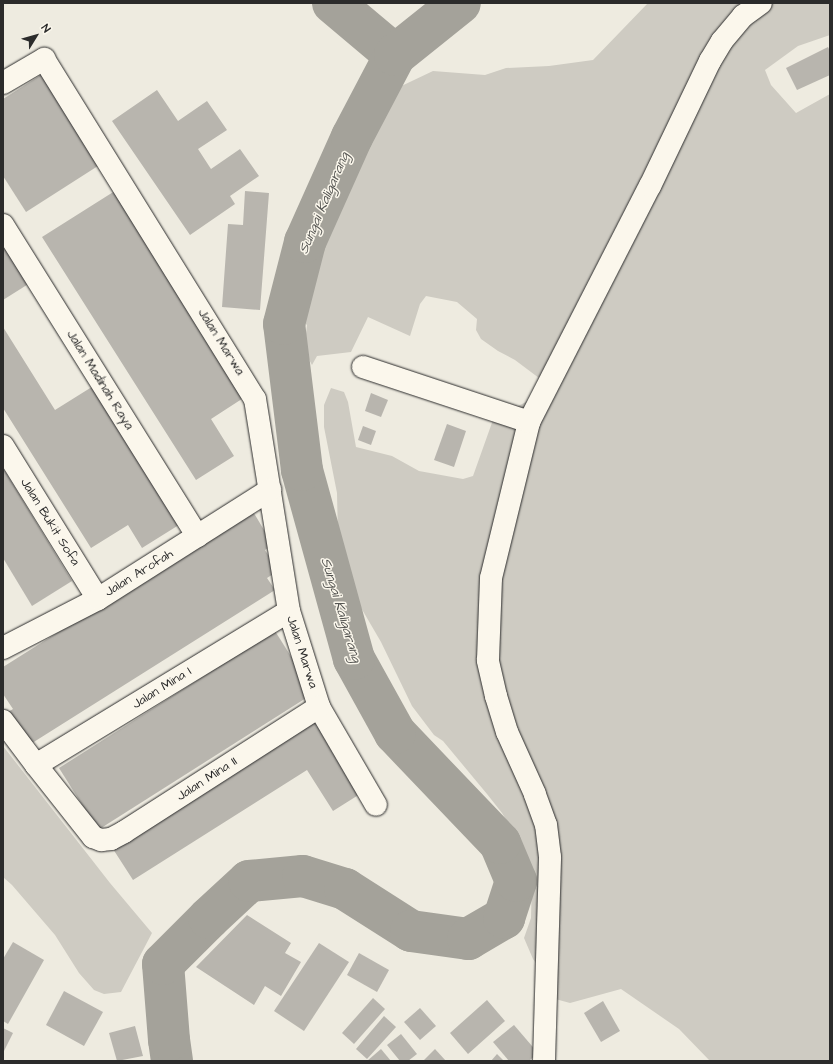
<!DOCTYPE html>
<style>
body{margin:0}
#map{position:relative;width:833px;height:1064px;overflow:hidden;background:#eeebe0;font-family:"Architects Daughter",sans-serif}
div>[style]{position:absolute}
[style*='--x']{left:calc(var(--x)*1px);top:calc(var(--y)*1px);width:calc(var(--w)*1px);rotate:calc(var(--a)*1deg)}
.green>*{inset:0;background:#cecbc2}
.river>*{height:42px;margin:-21px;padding:0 21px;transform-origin:21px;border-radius:21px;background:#a4a29a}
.building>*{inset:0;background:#b8b5ae}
.roads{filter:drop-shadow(0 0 1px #2b2b2b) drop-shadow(0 0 1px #2b2b2b)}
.minor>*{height:22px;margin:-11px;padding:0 11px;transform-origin:11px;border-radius:11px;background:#fbf7ec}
span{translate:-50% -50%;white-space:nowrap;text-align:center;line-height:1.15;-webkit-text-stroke:3px #fbf7ec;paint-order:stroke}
.street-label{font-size:13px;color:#2b2b2b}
.water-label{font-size:14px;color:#555552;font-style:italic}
.frame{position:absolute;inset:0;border:4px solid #2b2b2b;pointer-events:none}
.north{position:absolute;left:16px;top:16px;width:40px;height:40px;-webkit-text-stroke:3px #fbf7ec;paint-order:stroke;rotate:53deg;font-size:11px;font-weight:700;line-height:16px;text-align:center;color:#2b2b2b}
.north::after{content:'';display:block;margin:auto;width:14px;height:18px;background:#2b2b2b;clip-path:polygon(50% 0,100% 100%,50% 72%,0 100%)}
</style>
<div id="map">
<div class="green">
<div style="clip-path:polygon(648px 3px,830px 3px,830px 35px,798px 46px,765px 70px,771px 85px,796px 113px,830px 94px,830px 1061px,710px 1061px,679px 1029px,621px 989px,570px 1003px,548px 997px,545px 976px,533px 959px,524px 938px,531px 918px,532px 875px,530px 864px,520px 843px,502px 813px,487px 794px,443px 741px,434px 735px,412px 706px,381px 642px,346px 582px,338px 537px,337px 493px,324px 427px,324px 405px,331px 388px,344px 392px,348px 402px,356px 447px,392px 456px,419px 471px,463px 479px,473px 476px,499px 403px,518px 406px,528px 401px,539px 378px,515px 360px,498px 351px,481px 339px,476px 330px,477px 319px,457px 302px,426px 296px,420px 304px,410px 336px,368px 317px,351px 352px,317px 356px,312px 365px,304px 350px,307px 325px,300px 318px,300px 308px,306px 266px,320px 226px,352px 150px,393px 90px,433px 71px,485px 75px,506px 68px,549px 66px,593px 60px)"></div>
<div style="clip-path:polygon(3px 746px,110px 883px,152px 933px,121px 992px,104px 994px,94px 990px,79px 973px,55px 935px,12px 885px,3px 877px)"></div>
</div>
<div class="river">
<div style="--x:333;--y:3;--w:81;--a:40"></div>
<div style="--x:172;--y:1061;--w:21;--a:-98"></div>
<div style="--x:169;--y:1040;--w:76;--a:-94.5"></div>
<div style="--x:163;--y:964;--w:65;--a:-45"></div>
<div style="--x:209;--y:918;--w:54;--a:-42.8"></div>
<div style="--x:249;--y:881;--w:54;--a:-5.3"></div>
<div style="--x:303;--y:876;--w:44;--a:17.2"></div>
<div style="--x:345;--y:889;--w:78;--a:32.5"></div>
<div style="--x:411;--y:931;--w:58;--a:8"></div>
<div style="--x:468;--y:939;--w:42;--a:-30.3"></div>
<div style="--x:504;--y:918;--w:39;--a:-72"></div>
<div style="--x:516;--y:881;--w:41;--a:-112.8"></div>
<div style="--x:500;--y:843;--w:152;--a:-133.7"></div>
<div style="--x:395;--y:733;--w:85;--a:-119"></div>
<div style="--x:354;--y:659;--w:196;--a:-105.4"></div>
<div style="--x:302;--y:470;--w:147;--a:-97"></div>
<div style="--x:284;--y:324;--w:85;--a:-75.6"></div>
<div style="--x:305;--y:242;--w:115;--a:-65.9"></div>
<div style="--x:352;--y:137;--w:93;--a:-62.3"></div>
<div style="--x:395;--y:55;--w:83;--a:-38.7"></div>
</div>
<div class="building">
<div style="clip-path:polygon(828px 47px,830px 51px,830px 75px,797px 90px,786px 68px)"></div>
<div style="clip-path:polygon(44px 73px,101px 164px,26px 212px,3px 176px,3px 99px)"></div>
<div style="clip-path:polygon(157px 90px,178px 121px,207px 101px,227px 130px,198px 149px,211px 169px,240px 149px,259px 176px,230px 196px,235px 204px,190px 235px,112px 121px)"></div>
<div style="clip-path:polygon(118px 189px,248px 395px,211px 419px,234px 456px,196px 480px,42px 237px)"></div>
<div style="clip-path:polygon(245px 191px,269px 193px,260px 310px,222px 307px,228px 224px,243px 225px)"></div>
<div style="clip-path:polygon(3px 240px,30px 283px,3px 300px)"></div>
<div style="clip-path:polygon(3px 327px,55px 410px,95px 385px,182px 523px,142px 548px,128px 525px,91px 548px,3px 408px)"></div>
<div style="clip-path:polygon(371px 393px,388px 400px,381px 417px,365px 411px)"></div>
<div style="clip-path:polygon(447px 424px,466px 431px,454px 467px,434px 460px)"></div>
<div style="clip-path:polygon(363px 426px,376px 431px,371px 445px,358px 440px)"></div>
<div style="clip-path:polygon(3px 468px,72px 581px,32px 606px,3px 558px)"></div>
<div style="clip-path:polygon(252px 510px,273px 545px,265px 550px,278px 571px,267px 578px,275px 590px,29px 745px,8px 712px,13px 709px,3px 694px,3px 667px)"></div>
<div style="clip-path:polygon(275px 631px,314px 693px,98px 830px,59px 768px)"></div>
<div style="clip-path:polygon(315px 722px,360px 794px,333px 811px,307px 770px,133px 880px,113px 849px)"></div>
<div style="clip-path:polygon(247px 915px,291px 943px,285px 953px,301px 962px,281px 996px,265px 986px,254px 1005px,196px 967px)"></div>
<div style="clip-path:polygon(13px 942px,44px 960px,8px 1024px,3px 1021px,3px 959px)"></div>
<div style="clip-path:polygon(319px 943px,349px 962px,304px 1031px,274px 1011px)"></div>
<div style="clip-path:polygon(359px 953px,389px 970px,377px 992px,347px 975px)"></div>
<div style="clip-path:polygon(64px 991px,103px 1012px,84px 1046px,46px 1025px)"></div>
<div style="clip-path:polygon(373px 998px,385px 1009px,354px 1044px,342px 1033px)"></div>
<div style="clip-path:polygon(487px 1000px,505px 1021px,468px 1054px,450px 1033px)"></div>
<div style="clip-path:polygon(603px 1001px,620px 1031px,601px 1042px,584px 1013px)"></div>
<div style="clip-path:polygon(420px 1008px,436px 1026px,420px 1040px,404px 1022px)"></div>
<div style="clip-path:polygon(384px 1016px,396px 1027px,367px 1059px,356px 1049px)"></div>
<div style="clip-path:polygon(514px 1025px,538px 1053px,529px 1061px,509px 1061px,493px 1042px)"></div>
<div style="clip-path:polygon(135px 1026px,143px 1056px,117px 1061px,109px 1033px)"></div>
<div style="clip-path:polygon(3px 1028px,13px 1033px,3px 1053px)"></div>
<div style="clip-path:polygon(401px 1034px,417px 1054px,408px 1061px,400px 1061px,387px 1045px)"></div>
<div style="clip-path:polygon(381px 1049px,391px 1061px,367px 1061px)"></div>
<div style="clip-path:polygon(435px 1049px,446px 1061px,423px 1061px)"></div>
<div style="clip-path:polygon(497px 1054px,504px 1061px,491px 1061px)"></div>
</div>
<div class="roads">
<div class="minor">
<div style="--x:3;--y:83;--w:48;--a:-30.3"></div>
<div style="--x:44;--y:59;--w:400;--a:58.2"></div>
<div style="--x:255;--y:399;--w:215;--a:80.9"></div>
<div style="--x:289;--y:611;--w:101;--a:72.6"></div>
<div style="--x:319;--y:707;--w:113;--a:59.8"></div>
<div style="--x:3;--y:225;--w:367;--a:58"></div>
<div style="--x:363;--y:367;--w:175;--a:18.3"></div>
<div style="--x:3;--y:446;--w:180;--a:58.2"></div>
<div style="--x:3;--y:648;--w:107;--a:-27.3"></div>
<div style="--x:98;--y:599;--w:204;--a:-32.4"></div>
<div style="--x:3;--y:721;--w:55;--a:53.1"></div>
<div style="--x:36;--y:765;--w:92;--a:51.6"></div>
<div style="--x:93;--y:837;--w:9;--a:21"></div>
<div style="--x:101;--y:840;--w:10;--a:-6"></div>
<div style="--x:111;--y:839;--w:15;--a:-28"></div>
<div style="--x:124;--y:832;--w:232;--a:-32.7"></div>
<div style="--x:36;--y:765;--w:296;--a:-31.3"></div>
<div style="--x:544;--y:1061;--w:204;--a:-88.3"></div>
<div style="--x:550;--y:857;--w:32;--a:-97"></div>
<div style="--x:546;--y:825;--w:33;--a:-110"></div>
<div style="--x:535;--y:794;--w:68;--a:-114.3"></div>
<div style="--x:507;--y:732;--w:38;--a:-107"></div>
<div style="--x:496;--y:696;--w:37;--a:-103"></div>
<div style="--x:488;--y:660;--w:82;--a:-87.9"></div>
<div style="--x:491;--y:578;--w:161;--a:-76.3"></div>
<div style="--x:529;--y:422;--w:265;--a:-62.9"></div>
<div style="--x:650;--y:186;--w:139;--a:-64.4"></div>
<div style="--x:710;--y:61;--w:23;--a:-59"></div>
<div style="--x:722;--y:41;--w:33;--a:-50"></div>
<div style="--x:743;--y:16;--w:22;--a:-36"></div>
</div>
</div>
<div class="street-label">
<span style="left:221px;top:342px;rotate:58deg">Jalan Marwa</span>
<span style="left:100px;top:380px;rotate:58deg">Jalan Madinah Raya</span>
<span style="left:50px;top:522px;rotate:58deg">Jalan Bukit Sofa</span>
<span style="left:139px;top:573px;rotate:-32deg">Jalan Arofah</span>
<span style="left:302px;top:652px;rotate:72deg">Jalan Marwa</span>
<span style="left:162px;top:688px;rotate:-32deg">Jalan Mina I</span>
<span style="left:207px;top:779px;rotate:-33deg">Jalan Mina II</span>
</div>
<div class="water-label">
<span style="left:324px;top:203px;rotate:-67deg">Sungai Kaligarang</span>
<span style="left:341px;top:610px;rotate:73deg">Sungai Kaligarang</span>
</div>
<div class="frame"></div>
<div class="north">N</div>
</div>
